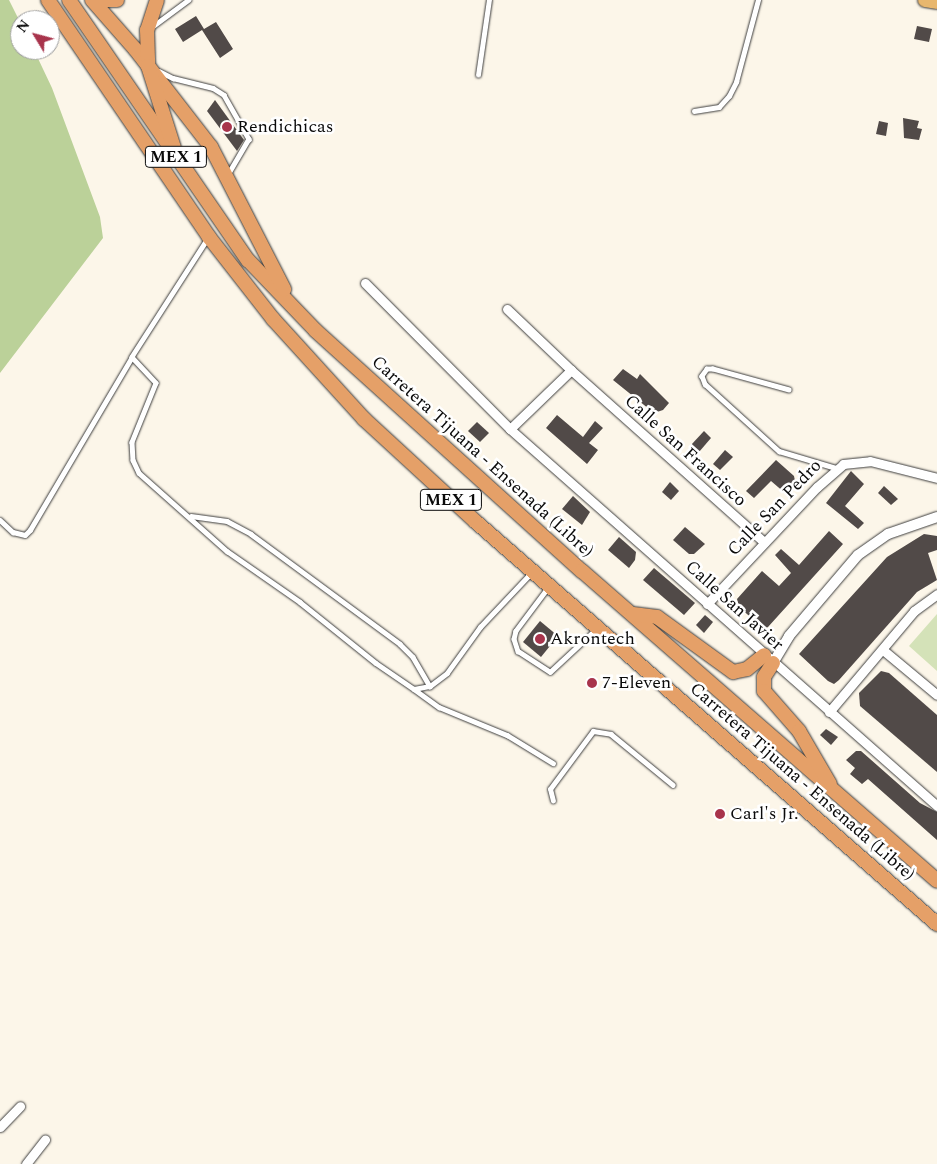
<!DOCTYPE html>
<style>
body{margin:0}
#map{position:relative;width:937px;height:1164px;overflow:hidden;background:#fcf6e9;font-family:Spectral,serif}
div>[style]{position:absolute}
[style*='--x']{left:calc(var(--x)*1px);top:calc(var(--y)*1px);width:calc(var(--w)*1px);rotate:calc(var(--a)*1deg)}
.green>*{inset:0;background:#d4e2b8}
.forest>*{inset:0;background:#bbd199}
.building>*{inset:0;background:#514a48}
.roads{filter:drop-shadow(0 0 1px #3d3d3d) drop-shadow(0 0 1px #3d3d3d)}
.service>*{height:4.5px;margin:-2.25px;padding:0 2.25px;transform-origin:2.25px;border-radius:2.25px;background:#fff}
.minor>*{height:9px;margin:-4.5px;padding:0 4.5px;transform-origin:4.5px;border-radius:4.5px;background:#fff}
.tertiary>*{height:10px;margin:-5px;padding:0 5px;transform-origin:5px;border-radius:5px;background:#fff}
.primary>*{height:14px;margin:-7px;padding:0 7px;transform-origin:7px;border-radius:7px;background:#e8b76e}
.trunk>*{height:14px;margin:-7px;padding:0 7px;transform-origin:7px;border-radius:7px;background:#e5a068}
.dots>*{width:14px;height:14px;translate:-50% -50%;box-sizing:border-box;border:2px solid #fff;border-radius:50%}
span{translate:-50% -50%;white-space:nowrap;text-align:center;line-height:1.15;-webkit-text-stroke:5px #fff;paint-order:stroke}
.shield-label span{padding:1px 4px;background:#fff;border:1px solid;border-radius:4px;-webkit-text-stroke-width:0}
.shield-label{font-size:16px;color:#0a0a0a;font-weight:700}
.poi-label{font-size:18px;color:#0a0a0a}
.left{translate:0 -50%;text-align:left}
.street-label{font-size:18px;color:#0a0a0a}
.north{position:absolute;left:10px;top:10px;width:50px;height:50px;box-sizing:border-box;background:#fff;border:1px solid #9d9d9d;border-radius:50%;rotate:307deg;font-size:14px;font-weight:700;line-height:20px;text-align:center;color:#0a0a0a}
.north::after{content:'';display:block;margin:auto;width:18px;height:22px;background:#a8344c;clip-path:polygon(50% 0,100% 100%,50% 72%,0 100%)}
</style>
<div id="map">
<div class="green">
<div style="clip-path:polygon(937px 614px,937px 671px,909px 646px)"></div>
</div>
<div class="forest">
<div style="clip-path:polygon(0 0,9px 0,20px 22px,20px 50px,34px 50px,52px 88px,100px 217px,103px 238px,0 373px)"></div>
</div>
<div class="building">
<div style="clip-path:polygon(196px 16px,204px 29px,216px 22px,233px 49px,220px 58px,202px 30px,183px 42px,175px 29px)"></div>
<div style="clip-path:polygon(917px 26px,932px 29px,929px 42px,914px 39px)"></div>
<div style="clip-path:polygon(215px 100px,244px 140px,237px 151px,207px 111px)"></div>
<div style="clip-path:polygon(903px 118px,919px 121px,917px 128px,922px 129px,919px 140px,904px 138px)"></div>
<div style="clip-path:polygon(879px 121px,888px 123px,886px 136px,876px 134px)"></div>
<div style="clip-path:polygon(623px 369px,637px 379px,640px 374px,669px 403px,663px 410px,654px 413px,613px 380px)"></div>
<div style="clip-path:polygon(557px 415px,583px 437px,595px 421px,603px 428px,589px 443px,598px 450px,587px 464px,546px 428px)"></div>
<div style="clip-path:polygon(477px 422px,489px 433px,480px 442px,468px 431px)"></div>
<div style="clip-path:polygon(704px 431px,711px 438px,699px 452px,691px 445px)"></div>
<div style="clip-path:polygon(725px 450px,733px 457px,720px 470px,713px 464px)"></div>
<div style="clip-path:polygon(776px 460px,794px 476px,795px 481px,785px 493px,771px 481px,754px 498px,746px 491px)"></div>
<div style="clip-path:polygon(851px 471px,864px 484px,845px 506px,864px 523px,858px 529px,826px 503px)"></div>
<div style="clip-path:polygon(670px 482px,679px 491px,671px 500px,662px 492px)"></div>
<div style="clip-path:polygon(884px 486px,898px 499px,891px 505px,878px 493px)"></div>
<div style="clip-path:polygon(573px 496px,590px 512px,582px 525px,562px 509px)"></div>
<div style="clip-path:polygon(685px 527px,705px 544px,694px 554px,689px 554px,673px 540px)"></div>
<div style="clip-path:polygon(829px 531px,843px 544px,768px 627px,764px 629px,739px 607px,737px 599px,762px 571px,779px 586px,791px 573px,775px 555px,781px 549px,799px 565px)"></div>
<div style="clip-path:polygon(924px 534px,937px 536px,937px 550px,928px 553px,937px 580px,917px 592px,839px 680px,834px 684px,828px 681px,799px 654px,887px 557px)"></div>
<div style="clip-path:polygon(619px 537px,636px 552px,635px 560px,629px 568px,608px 550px)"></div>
<div style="clip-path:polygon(654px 568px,695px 603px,684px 615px,643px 580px)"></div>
<div style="clip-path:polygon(705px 615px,713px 622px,704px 633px,696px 625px)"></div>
<div style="clip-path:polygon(540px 621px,558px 636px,541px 657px,523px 642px)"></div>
<div style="clip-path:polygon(881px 671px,889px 673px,937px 715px,937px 772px,860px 706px,859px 693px)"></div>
<div style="clip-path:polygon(826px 729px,838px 737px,831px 745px,820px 735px)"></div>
<div style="clip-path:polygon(856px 751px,861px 751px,920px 803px,937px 812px,937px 840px,868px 779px,862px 784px,850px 774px,855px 768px,846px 760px)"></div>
</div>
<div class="roads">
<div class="service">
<div style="--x:153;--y:26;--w:44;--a:-36.6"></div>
<div style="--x:159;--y:71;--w:16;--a:27"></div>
<div style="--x:173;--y:78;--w:41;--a:14"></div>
<div style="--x:213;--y:88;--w:13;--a:32"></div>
<div style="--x:224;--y:95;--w:51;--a:60.4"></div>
<div style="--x:249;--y:139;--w:42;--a:120.3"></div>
<div style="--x:478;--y:75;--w:76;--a:-81.7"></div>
<div style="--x:694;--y:111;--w:25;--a:-9"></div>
<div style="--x:719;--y:107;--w:15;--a:-48"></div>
<div style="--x:729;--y:96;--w:16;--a:-63"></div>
<div style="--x:736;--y:82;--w:85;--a:-75"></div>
<div style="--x:207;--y:240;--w:139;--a:122.7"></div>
<div style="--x:132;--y:357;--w:35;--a:47"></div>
<div style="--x:156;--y:383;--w:64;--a:112.1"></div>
<div style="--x:132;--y:442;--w:18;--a:87"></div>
<div style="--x:133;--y:460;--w:14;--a:65"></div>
<div style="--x:139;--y:473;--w:118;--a:41.6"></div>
<div style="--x:227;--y:551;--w:89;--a:34.9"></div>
<div style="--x:300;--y:602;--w:97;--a:38.8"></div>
<div style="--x:376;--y:663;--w:46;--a:34.4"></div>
<div style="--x:414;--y:689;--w:16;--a:-11"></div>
<div style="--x:430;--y:686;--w:21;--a:-37"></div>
<div style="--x:447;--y:673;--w:57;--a:-54.3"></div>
<div style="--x:480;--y:627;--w:74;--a:-46.6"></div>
<div style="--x:789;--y:390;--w:79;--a:-164.6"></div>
<div style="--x:713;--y:369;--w:6;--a:180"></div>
<div style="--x:707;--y:369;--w:9;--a:126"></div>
<div style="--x:702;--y:376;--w:9;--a:69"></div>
<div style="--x:705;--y:384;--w:100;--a:42.2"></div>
<div style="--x:779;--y:451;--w:59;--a:16.6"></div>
<div style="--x:191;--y:516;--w:36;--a:8"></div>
<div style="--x:227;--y:521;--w:27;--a:28"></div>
<div style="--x:251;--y:534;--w:185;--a:36.4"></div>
<div style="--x:400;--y:644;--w:18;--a:45"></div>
<div style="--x:413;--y:657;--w:34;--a:60"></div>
<div style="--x:0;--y:520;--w:18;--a:43"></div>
<div style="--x:13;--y:532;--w:12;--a:14"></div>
<div style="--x:25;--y:535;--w:7;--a:-45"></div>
<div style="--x:30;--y:530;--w:201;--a:-59.5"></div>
<div style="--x:549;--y:587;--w:55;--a:126.9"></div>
<div style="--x:516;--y:631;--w:8;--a:104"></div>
<div style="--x:514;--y:639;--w:13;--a:72"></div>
<div style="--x:518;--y:651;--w:38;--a:33"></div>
<div style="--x:550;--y:672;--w:62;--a:-43"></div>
<div style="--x:414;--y:689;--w:31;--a:36"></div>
<div style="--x:439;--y:707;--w:74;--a:22.4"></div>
<div style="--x:507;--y:735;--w:54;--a:31.3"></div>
<div style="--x:553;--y:801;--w:12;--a:-104"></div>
<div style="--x:550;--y:789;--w:72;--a:-53.4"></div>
<div style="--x:593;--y:731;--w:18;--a:9"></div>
<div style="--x:611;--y:734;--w:80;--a:39.4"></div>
</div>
<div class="minor">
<div style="--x:365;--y:283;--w:206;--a:45.2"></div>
<div style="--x:510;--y:429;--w:570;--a:41.44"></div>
<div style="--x:507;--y:309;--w:88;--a:43.6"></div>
<div style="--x:510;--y:429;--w:85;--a:-44"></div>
<div style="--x:571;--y:370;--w:259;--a:41.7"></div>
<div style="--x:707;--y:604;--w:161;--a:-46.8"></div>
<div style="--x:817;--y:487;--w:35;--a:-41"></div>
<div style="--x:843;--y:464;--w:27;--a:-6"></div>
<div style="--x:870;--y:461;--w:69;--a:14.2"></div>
<div style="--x:883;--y:650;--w:70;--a:39.8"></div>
<div style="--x:829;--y:712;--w:132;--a:-49.9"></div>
<div style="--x:914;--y:611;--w:29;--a:-36"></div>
<div style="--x:0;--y:1127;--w:29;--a:-46"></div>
<div style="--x:26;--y:1164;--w:31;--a:-52"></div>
</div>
<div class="tertiary">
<div style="--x:773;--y:663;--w:31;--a:-59"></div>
<div style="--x:789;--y:636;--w:106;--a:-49.6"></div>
<div style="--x:858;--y:555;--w:37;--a:-35"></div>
<div style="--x:888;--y:534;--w:52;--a:-19.1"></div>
</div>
<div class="primary">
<div style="--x:925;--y:0;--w:12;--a:9"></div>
</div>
<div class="trunk">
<div style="--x:48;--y:0;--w:287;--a:55.8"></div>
<div style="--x:209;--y:237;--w:104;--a:52"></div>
<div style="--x:273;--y:319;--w:135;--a:47.7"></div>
<div style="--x:364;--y:419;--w:152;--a:42.6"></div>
<div style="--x:476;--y:522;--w:612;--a:41.09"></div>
<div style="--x:69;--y:0;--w:316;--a:55.5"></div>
<div style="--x:248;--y:260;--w:98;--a:46.2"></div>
<div style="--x:316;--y:331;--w:358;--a:42.1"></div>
<div style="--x:582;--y:571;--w:471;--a:41.1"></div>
<div style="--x:92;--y:0;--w:65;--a:48.7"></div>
<div style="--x:135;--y:49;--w:124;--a:52.2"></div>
<div style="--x:211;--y:147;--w:160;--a:62.8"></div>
<div style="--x:105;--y:0;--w:12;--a:0"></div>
<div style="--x:157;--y:0;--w:32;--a:108"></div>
<div style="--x:147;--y:30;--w:36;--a:88"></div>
<div style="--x:148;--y:66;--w:86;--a:72.4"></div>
<div style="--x:633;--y:614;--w:24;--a:7"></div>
<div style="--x:657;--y:617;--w:94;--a:35.9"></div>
<div style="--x:733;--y:672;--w:14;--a:-12"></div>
<div style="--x:747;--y:669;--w:22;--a:-39"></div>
<div style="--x:773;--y:663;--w:17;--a:123"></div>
<div style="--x:764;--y:677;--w:14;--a:90"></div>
<div style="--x:764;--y:691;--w:53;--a:48.8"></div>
<div style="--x:799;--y:731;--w:61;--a:59.7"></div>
</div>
</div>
<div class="dots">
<div style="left:227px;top:127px;background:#a8344c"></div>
<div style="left:540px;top:639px;background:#a8344c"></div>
<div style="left:592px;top:683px;background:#a8344c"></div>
<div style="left:720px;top:814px;background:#a8344c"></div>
</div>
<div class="shield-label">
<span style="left:176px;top:157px">MEX 1</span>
<span style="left:451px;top:500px">MEX 1</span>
</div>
<div class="poi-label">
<span class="left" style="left:237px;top:127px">Rendichicas</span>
<span class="left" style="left:550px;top:639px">Akrontech</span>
<span class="left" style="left:602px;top:683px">7-Eleven</span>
<span class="left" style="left:730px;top:814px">Carl's Jr.</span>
</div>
<div class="street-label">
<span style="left:685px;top:451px;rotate:42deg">Calle San Francisco</span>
<span style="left:482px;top:457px;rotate:42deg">Carretera Tijuana - Ensenada (Libre)</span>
<span style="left:775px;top:508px;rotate:-46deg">Calle San Pedro</span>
<span style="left:734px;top:606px;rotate:42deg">Calle San Javier</span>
<span style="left:802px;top:782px;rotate:41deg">Carretera Tijuana - Ensenada (Libre)</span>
</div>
<div class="north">N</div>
</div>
